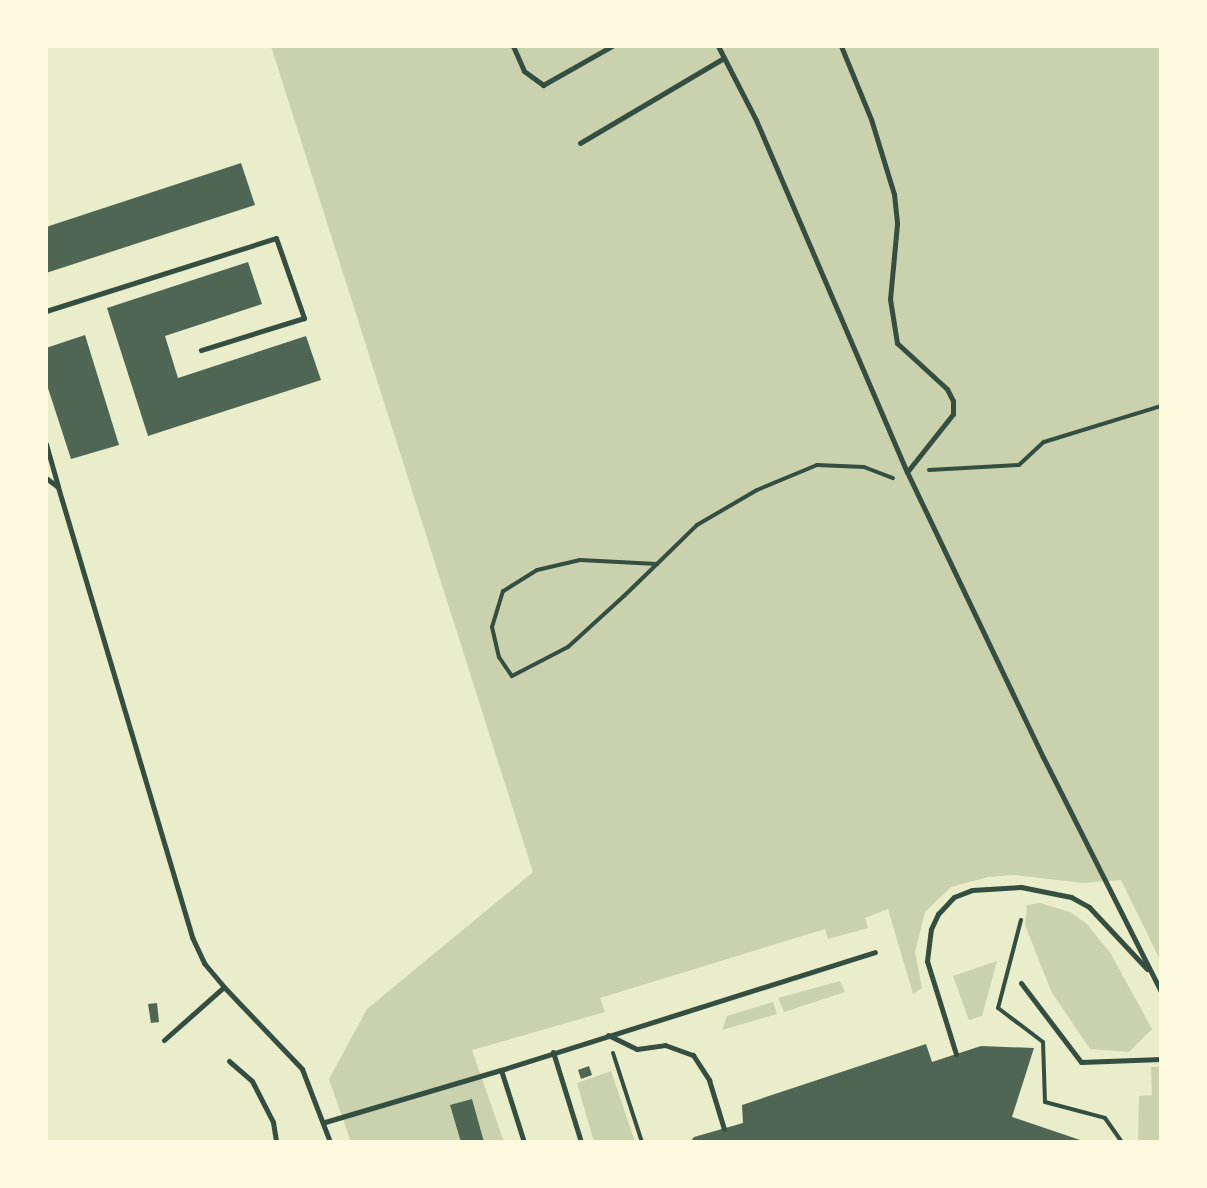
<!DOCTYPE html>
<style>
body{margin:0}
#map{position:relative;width:1207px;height:1188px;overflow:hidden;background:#e9edc9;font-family:Lato,sans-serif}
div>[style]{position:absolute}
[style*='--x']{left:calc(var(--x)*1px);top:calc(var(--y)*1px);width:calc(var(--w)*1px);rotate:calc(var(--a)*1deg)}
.green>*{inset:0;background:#cad2ad}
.building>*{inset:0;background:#4f6655}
.path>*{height:4px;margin:-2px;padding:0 2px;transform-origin:2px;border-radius:2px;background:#344e41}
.service>*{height:5px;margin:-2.5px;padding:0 2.5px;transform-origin:2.5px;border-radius:2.5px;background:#344e41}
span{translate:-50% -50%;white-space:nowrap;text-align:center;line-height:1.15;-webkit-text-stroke:7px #fefae0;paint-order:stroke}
.frame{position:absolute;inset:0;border:48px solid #fefae0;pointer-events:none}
</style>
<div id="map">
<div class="green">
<div style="clip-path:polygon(271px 46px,1161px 46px,1161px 962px,1121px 880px,1083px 883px,1014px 875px,988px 877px,951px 887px,925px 912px,915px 952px,922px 988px,913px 994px,888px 909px,865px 918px,868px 928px,828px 939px,825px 929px,600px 998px,605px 1012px,472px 1050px,504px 1142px,351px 1142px,329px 1079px,367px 1009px,533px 872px)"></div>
<div style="clip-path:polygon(1040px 903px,1070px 912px,1086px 923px,1111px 954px,1152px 1029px,1129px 1052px,1090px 1049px,1051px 991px,1025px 925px,1027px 905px)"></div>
<div style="clip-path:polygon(997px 961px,982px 1016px,969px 1020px,953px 976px)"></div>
<div style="clip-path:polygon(840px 981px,845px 992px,784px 1012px,778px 998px)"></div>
<div style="clip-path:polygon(773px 1002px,777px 1014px,722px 1030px,727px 1016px)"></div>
<div style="clip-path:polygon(1151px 1067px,1161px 1067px,1161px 1142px,1138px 1142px,1139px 1096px,1152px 1095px)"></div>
<div style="clip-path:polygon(611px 1071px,635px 1142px,594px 1142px,577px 1083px)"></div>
</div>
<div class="building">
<div style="clip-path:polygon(241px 163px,255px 205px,46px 273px,46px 227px)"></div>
<div style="clip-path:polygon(248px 262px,262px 304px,165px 336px,178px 378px,306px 336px,321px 380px,148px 436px,107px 308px)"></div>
<div style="clip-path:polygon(85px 335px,119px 445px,71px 459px,46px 382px,46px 348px)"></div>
<div style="clip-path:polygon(157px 1003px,159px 1022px,151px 1023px,148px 1004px)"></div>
<div style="clip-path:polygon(926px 1044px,932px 1062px,981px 1046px,1034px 1048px,1012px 1117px,1086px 1142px,690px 1142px,694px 1137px,743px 1123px,742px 1105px)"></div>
<div style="clip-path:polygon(589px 1066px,592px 1075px,581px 1079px,578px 1070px)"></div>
<div style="clip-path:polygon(472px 1099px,484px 1142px,461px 1142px,450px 1105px)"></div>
</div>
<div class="path">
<div style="--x:929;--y:470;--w:90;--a:-3.2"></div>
<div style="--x:1019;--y:465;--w:34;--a:-43"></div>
<div style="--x:1044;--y:442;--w:122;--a:-17.1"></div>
<div style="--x:657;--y:564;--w:77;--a:-177"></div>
<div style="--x:580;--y:560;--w:44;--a:166.9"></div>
<div style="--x:537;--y:570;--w:40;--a:148"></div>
<div style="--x:503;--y:591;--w:38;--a:107"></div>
<div style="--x:492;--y:627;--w:31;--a:77"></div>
<div style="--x:499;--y:657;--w:23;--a:56"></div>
<div style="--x:512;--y:676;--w:63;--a:-27.4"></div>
<div style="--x:568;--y:647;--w:76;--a:-42.3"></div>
<div style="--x:624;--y:596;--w:46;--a:-44.1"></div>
<div style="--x:657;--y:564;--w:56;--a:-44.3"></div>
<div style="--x:697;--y:525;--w:69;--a:-30.3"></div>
<div style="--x:757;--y:490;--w:65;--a:-22.6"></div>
<div style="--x:817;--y:465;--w:47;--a:2.4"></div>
<div style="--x:864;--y:467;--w:31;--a:21"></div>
<div style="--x:1021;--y:920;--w:91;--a:104.6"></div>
<div style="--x:998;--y:1008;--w:56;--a:37.1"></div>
<div style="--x:1043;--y:1042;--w:60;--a:88.1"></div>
<div style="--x:1045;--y:1102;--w:62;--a:14.9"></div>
<div style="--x:1105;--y:1118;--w:29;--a:55"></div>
<div style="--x:613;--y:1053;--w:94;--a:72"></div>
</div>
<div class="service">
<div style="--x:513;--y:46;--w:27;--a:66"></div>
<div style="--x:524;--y:71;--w:24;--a:36"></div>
<div style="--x:543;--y:85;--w:79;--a:-29.5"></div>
<div style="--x:718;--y:46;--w:83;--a:62.8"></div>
<div style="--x:756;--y:120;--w:383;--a:66.8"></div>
<div style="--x:907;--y:472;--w:316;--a:64.5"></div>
<div style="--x:1043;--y:757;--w:263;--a:63.3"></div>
<div style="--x:841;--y:46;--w:79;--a:67.7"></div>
<div style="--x:871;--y:119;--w:78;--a:73"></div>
<div style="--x:894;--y:194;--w:30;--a:84"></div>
<div style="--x:897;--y:224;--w:75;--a:95.3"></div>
<div style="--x:890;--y:299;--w:45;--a:81"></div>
<div style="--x:897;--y:343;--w:68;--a:42.6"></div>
<div style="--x:947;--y:389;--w:13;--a:63"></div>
<div style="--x:953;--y:401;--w:13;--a:90"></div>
<div style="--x:953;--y:414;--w:74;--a:128.4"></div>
<div style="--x:580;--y:143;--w:167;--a:-30.6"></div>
<div style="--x:46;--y:311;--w:241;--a:-17.6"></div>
<div style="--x:276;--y:238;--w:85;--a:70.7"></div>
<div style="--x:304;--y:318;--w:108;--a:162.7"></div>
<div style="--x:46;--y:444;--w:44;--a:74.1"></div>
<div style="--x:46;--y:478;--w:15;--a:37"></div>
<div style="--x:58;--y:487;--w:470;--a:73.4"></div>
<div style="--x:192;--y:937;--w:29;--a:65"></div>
<div style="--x:204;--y:963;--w:31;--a:50"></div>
<div style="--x:224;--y:987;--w:113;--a:46.4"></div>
<div style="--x:302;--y:1069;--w:78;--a:69"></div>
<div style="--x:1021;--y:983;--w:99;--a:52.8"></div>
<div style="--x:1081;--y:1062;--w:80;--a:-2.1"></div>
<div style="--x:608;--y:1035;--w:32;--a:26"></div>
<div style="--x:637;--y:1049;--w:28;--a:-8"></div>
<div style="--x:665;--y:1045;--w:30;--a:20"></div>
<div style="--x:693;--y:1055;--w:30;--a:57"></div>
<div style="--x:709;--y:1080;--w:51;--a:73"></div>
<div style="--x:164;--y:1040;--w:80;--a:-41.5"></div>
<div style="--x:553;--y:1052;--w:94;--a:72.7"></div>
<div style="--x:956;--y:1054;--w:97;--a:-107.3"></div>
<div style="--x:927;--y:961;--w:32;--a:-83"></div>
<div style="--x:931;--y:929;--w:17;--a:-65"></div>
<div style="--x:938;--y:914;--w:23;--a:-47"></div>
<div style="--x:954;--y:897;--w:19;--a:-21"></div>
<div style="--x:972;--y:890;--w:49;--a:-3.5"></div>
<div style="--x:1021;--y:887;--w:51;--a:11.3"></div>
<div style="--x:1071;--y:897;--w:21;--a:29"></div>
<div style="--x:1089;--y:907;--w:85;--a:46.9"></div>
<div style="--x:229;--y:1061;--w:30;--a:41"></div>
<div style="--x:252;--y:1081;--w:46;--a:62.9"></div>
<div style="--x:273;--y:1122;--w:20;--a:81"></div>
<div style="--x:501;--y:1070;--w:392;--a:-17.5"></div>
<div style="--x:325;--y:1122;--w:184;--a:-16.5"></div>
<div style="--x:501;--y:1070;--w:76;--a:72.3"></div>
</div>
<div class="frame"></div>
</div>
